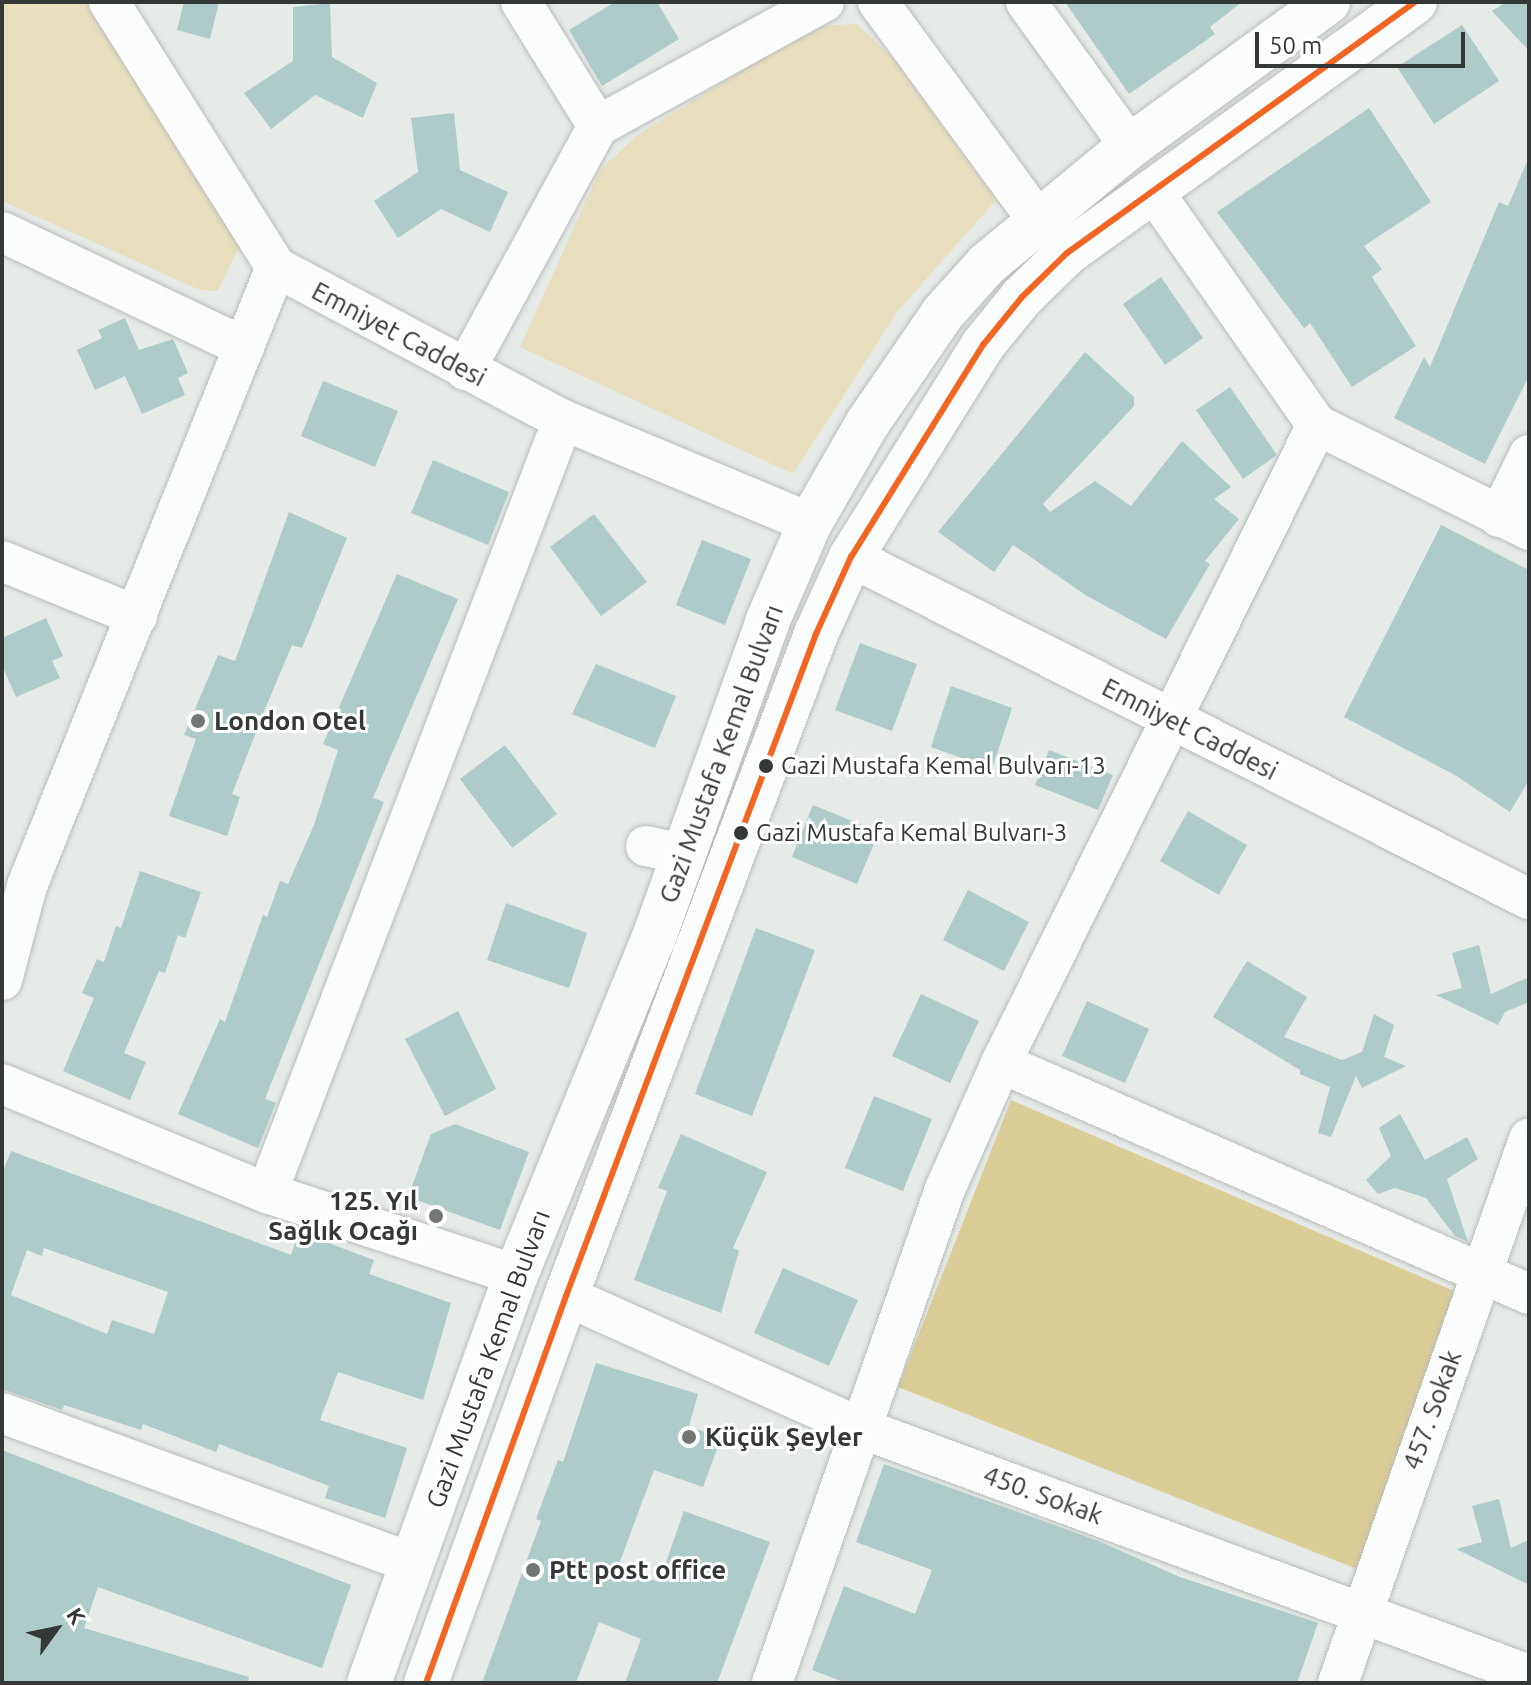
<!DOCTYPE html>
<meta charset="utf-8">
<style>
body{margin:0}
#map{position:relative;width:1531px;height:1685px;overflow:hidden;background:#e6ebe8;font-family:Ubuntu,sans-serif}
div>[style]{position:absolute}
[style*='--x']{left:calc(var(--x)*1px);top:calc(var(--y)*1px);width:calc(var(--w)*1px);rotate:calc(var(--a)*1deg)}
.green>*{inset:0;background:#e7dfbe}
.forest>*{inset:0;background:#dacd97}
.building>*{inset:0;background:#adcbc8}
.roads{filter:drop-shadow(0 0 2px #b9bdba) drop-shadow(0 0 2px #b9bdba)}
.minor>*{height:40px;margin:-20px;padding:0 20px;transform-origin:20px;border-radius:20px;background:#fbfcfc}
.major>*{height:44px;margin:-22px;padding:0 22px;transform-origin:22px;border-radius:22px;background:#fbfcfc}
.bus-1>*{height:6px;margin:-3px;padding:0 3px;transform-origin:3px;border-radius:3px;background:#f26522}
.dots>*{width:22px;height:22px;translate:-50% -50%;box-sizing:border-box;border:4px solid #fff;border-radius:50%}
span{translate:-50% -50%;white-space:nowrap;text-align:center;line-height:1.15;-webkit-text-stroke:6px #fff;paint-order:stroke}
.bus-label{font-size:24px;color:#343836}
.left{translate:0 -50%;text-align:left}
.street-label{font-size:26px;color:#343836}
.poi-label{font-size:26px;color:#343836;font-weight:700}
.right{translate:-100% -50%;text-align:right}
.frame{position:absolute;inset:0;border:4px solid #343836;pointer-events:none}
.north{position:absolute;left:16px;top:1589px;width:80px;height:80px;-webkit-text-stroke:6px #fff;paint-order:stroke;rotate:57deg;font-size:22px;font-weight:700;line-height:32px;text-align:center;color:#343836}
.north::after{content:'';display:block;margin:auto;width:28px;height:36px;background:#343836;clip-path:polygon(50% 0,100% 100%,50% 72%,0 100%)}
.scale{position:absolute;left:1255px;top:32px;width:210px;height:36px;box-sizing:border-box;border:4px solid #343836;border-top:0;padding-left:10px;font-size:24px;line-height:28px;white-space:nowrap;color:#343836;-webkit-text-stroke:6px #fff;paint-order:stroke}
</style>
<div id="map">
<div class="green">
<div style="clip-path:polygon(2px 2px,87px 2px,240px 245px,218px 291px,200px 290px,2px 201px)"></div>
<div style="clip-path:polygon(857px 24px,894px 59px,996px 200px,898px 311px,793px 474px,520px 347px,600px 170px,636px 136px,814px 26px)"></div>
</div>
<div class="forest">
<div style="clip-path:polygon(1011px 1100px,1461px 1294px,1362px 1571px,898px 1387px)"></div>
</div>
<div class="building">
<div style="clip-path:polygon(184px 2px,219px 2px,210px 39px,177px 30px)"></div>
<div style="clip-path:polygon(615px 2px,657px 2px,679px 39px,602px 86px,569px 30px)"></div>
<div style="clip-path:polygon(1065px 2px,1242px 2px,1210px 27px,1215px 34px,1129px 94px)"></div>
<div style="clip-path:polygon(1506px 2px,1529px 2px,1529px 51px,1492px 11px)"></div>
<div style="clip-path:polygon(330px 3px,332px 57px,377px 83px,363px 118px,315px 95px,271px 129px,244px 93px,293px 61px,293px 7px)"></div>
<div style="clip-path:polygon(1462px 25px,1499px 81px,1434px 124px,1397px 67px)"></div>
<div style="clip-path:polygon(1369px 108px,1431px 202px,1364px 246px,1382px 269px,1372px 277px,1416px 346px,1352px 387px,1310px 323px,1304px 328px,1217px 212px)"></div>
<div style="clip-path:polygon(454px 113px,460px 170px,508px 192px,490px 232px,441px 209px,398px 238px,374px 201px,418px 172px,411px 118px)"></div>
<div style="clip-path:polygon(1529px 157px,1529px 376px,1485px 464px,1394px 418px,1424px 357px,1430px 367px,1499px 202px,1508px 206px)"></div>
<div style="clip-path:polygon(1161px 277px,1203px 338px,1165px 365px,1123px 304px)"></div>
<div style="clip-path:polygon(125px 318px,139px 350px,173px 339px,188px 373px,178px 378px,185px 395px,142px 414px,125px 376px,95px 390px,77px 350px,102px 338px,98px 330px)"></div>
<div style="clip-path:polygon(1085px 352px,1134px 397px,1134px 406px,1043px 504px,1050px 512px,1095px 481px,1131px 506px,1182px 441px,1231px 487px,1214px 499px,1239px 519px,1205px 561px,1210px 564px,1166px 639px,1087px 596px,1013px 545px,994px 572px,938px 532px)"></div>
<div style="clip-path:polygon(323px 381px,398px 411px,375px 467px,301px 436px)"></div>
<div style="clip-path:polygon(1230px 387px,1277px 455px,1243px 479px,1196px 410px)"></div>
<div style="clip-path:polygon(433px 460px,509px 492px,488px 545px,411px 513px)"></div>
<div style="clip-path:polygon(289px 512px,347px 538px,302px 648px,292px 645px,265px 709px,232px 794px,240px 797px,227px 836px,169px 816px,196px 739px,184px 735px,218px 655px,235px 661px)"></div>
<div style="clip-path:polygon(594px 514px,647px 582px,601px 616px,550px 547px)"></div>
<div style="clip-path:polygon(1441px 525px,1529px 570px,1529px 780px,1510px 812px,1455px 775px,1344px 717px)"></div>
<div style="clip-path:polygon(702px 540px,751px 559px,725px 625px,676px 605px)"></div>
<div style="clip-path:polygon(397px 574px,458px 599px,373px 798px,384px 802px,265px 1099px,276px 1103px,258px 1148px,178px 1114px,220px 1019px,225px 1022px,263px 915px,267px 917px,280px 881px,288px 884px,314px 825px,338px 750px,323px 744px)"></div>
<div style="clip-path:polygon(46px 618px,63px 656px,52px 661px,60px 678px,16px 697px,2px 665px,2px 638px)"></div>
<div style="clip-path:polygon(860px 643px,917px 664px,892px 731px,835px 710px)"></div>
<div style="clip-path:polygon(596px 664px,676px 696px,655px 748px,572px 714px)"></div>
<div style="clip-path:polygon(951px 686px,1012px 708px,992px 769px,931px 747px)"></div>
<div style="clip-path:polygon(505px 745px,557px 814px,512px 848px,460px 779px)"></div>
<div style="clip-path:polygon(1049px 750px,1113px 775px,1098px 810px,1035px 785px)"></div>
<div style="clip-path:polygon(813px 805px,879px 832px,857px 884px,792px 857px)"></div>
<div style="clip-path:polygon(1188px 811px,1247px 845px,1219px 895px,1160px 861px)"></div>
<div style="clip-path:polygon(140px 871px,201px 892px,185px 938px,178px 935px,165px 973px,159px 971px,124px 1053px,146px 1062px,130px 1100px,63px 1071px,94px 998px,82px 993px,97px 959px,104px 962px,116px 926px,121px 928px)"></div>
<div style="clip-path:polygon(968px 890px,1029px 922px,1004px 971px,943px 940px)"></div>
<div style="clip-path:polygon(506px 903px,587px 933px,569px 988px,487px 960px)"></div>
<div style="clip-path:polygon(756px 928px,815px 950px,752px 1116px,695px 1094px)"></div>
<div style="clip-path:polygon(1479px 945px,1491px 994px,1529px 977px,1529px 1002px,1505px 1012px,1498px 1025px,1436px 995px,1462px 988px,1452px 953px)"></div>
<div style="clip-path:polygon(1247px 961px,1307px 997px,1284px 1037px,1342px 1060px,1362px 1052px,1374px 1014px,1394px 1025px,1384px 1057px,1406px 1066px,1362px 1088px,1356px 1076px,1331px 1137px,1318px 1133px,1330px 1087px,1300px 1074px,1300px 1070px,1213px 1017px)"></div>
<div style="clip-path:polygon(921px 994px,979px 1021px,950px 1083px,892px 1056px)"></div>
<div style="clip-path:polygon(1087px 1001px,1149px 1029px,1125px 1083px,1062px 1056px)"></div>
<div style="clip-path:polygon(458px 1011px,496px 1089px,445px 1116px,405px 1039px)"></div>
<div style="clip-path:polygon(874px 1096px,932px 1119px,903px 1191px,845px 1168px)"></div>
<div style="clip-path:polygon(1400px 1114px,1425px 1160px,1467px 1137px,1478px 1159px,1447px 1179px,1468px 1242px,1455px 1236px,1426px 1198px,1395px 1188px,1378px 1194px,1366px 1180px,1391px 1156px,1379px 1128px)"></div>
<div style="clip-path:polygon(455px 1124px,529px 1152px,500px 1230px,408px 1197px,431px 1134px)"></div>
<div style="clip-path:polygon(681px 1134px,767px 1172px,733px 1248px,739px 1251px,721px 1313px,634px 1280px,667px 1191px,658px 1188px)"></div>
<div style="clip-path:polygon(evenodd,11px 1151px,291px 1255px,299px 1232px,374px 1260px,369px 1274px,451px 1303px,423px 1400px,338px 1372px,320px 1420px,407px 1448px,385px 1518px,325px 1498px,329px 1486px,219px 1444px,216px 1452px,143px 1424px,141px 1430px,64px 1405px,62px 1410px,2px 1389px,2px 1173px,11px 1151px,44px 1248px,168px 1292px,154px 1334px,112px 1320px,107px 1334px,11px 1295px,27px 1250px,42px 1256px,44px 1248px)"></div>
<div style="clip-path:polygon(783px 1268px,858px 1300px,829px 1366px,754px 1333px)"></div>
<div style="clip-path:polygon(596px 1363px,698px 1394px,689px 1426px,721px 1438px,703px 1487px,654px 1470px,618px 1567px,659px 1582px,684px 1511px,770px 1542px,717px 1683px,625px 1683px,641px 1639px,599px 1622px,576px 1683px,482px 1683px,541px 1521px,536px 1519px,558px 1460px,563px 1462px)"></div>
<div style="clip-path:polygon(2px 1450px,351px 1585px,322px 1668px,98px 1587px,84px 1628px,249px 1677px,248px 1683px,2px 1683px)"></div>
<div style="clip-path:polygon(884px 1464px,1096px 1540px,1180px 1577px,1318px 1623px,1297px 1683px,846px 1683px,812px 1670px,844px 1586px,915px 1614px,932px 1570px,856px 1542px)"></div>
<div style="clip-path:polygon(1499px 1499px,1511px 1548px,1529px 1540px,1529px 1585px,1456px 1549px,1482px 1542px,1472px 1506px)"></div>
</div>
<div class="roads">
<div class="minor">
<div style="--x:109;--y:2;--w:313;--a:57.8"></div>
<div style="--x:276;--y:267;--w:325;--a:28.1"></div>
<div style="--x:563;--y:420;--w:268;--a:22.6"></div>
<div style="--x:521;--y:2;--w:146;--a:58.2"></div>
<div style="--x:878;--y:2;--w:269;--a:53.8"></div>
<div style="--x:1026;--y:2;--w:178;--a:54.2"></div>
<div style="--x:1153;--y:191;--w:286;--a:55"></div>
<div style="--x:1317;--y:425;--w:237;--a:26.3"></div>
<div style="--x:2;--y:232;--w:268;--a:25.4"></div>
<div style="--x:465;--y:370;--w:278;--a:-61.4"></div>
<div style="--x:598;--y:126;--w:258;--a:-28.8"></div>
<div style="--x:1499;--y:517;--w:69;--a:-64.2"></div>
<div style="--x:851;--y:557;--w:759;--a:26.77"></div>
<div style="--x:2;--y:561;--w:146;--a:22.2"></div>
<div style="--x:646;--y:846;--w:39;--a:12"></div>
<div style="--x:2;--y:980;--w:97;--a:-75.1"></div>
<div style="--x:27;--y:886;--w:667;--a:-68.09"></div>
<div style="--x:1001;--y:1063;--w:576;--a:23.63"></div>
<div style="--x:2;--y:1084;--w:287;--a:22.4"></div>
<div style="--x:267;--y:1193;--w:262;--a:18.2"></div>
<div style="--x:267;--y:1193;--w:828;--a:-69.05"></div>
<div style="--x:566;--y:1296;--w:325;--a:24.1"></div>
<div style="--x:863;--y:1429;--w:710;--a:20.27"></div>
<div style="--x:2;--y:1413;--w:437;--a:20.1"></div>
<div style="--x:772;--y:1683;--w:523;--a:-70.7"></div>
<div style="--x:945;--y:1189;--w:138;--a:-66"></div>
<div style="--x:1001;--y:1063;--w:712;--a:-63.65"></div>
<div style="--x:1338;--y:1683;--w:577;--a:-70.65"></div>
</div>
<div class="major">
<div style="--x:369;--y:1683;--w:434;--a:-70.2"></div>
<div style="--x:516;--y:1275;--w:362;--a:-67.8"></div>
<div style="--x:653;--y:940;--w:340;--a:-70.2"></div>
<div style="--x:768;--y:620;--w:106;--a:-66.6"></div>
<div style="--x:810;--y:523;--w:114;--a:-60.1"></div>
<div style="--x:867;--y:424;--w:135;--a:-55.6"></div>
<div style="--x:943;--y:313;--w:66;--a:-48.1"></div>
<div style="--x:987;--y:264;--w:185;--a:-39.5"></div>
<div style="--x:1130;--y:146;--w:245;--a:-36"></div>
<div style="--x:426;--y:1683;--w:412;--a:-70.1"></div>
<div style="--x:566;--y:1296;--w:708;--a:-69.31"></div>
<div style="--x:816;--y:634;--w:85;--a:-65.6"></div>
<div style="--x:851;--y:557;--w:250;--a:-58.1"></div>
<div style="--x:983;--y:345;--w:62;--a:-50.9"></div>
<div style="--x:1022;--y:297;--w:63;--a:-44.4"></div>
<div style="--x:1067;--y:253;--w:429;--a:-35.8"></div>
</div>
</div>
<div class="bus-1">
<div style="--x:426;--y:1683;--w:412;--a:-70.1"></div>
<div style="--x:566;--y:1296;--w:708;--a:-69.31"></div>
<div style="--x:816;--y:634;--w:85;--a:-65.6"></div>
<div style="--x:851;--y:557;--w:250;--a:-58.1"></div>
<div style="--x:983;--y:345;--w:62;--a:-50.9"></div>
<div style="--x:1022;--y:297;--w:63;--a:-44.4"></div>
<div style="--x:1067;--y:253;--w:429;--a:-35.8"></div>
</div>
<div class="dots">
<div style="left:198px;top:721px;background:#727774"></div>
<div style="left:766px;top:766px;background:#343836"></div>
<div style="left:741px;top:833px;background:#343836"></div>
<div style="left:436px;top:1216px;background:#727774"></div>
<div style="left:689px;top:1437px;background:#727774"></div>
<div style="left:533px;top:1570px;background:#727774"></div>
</div>
<div class="bus-label">
<span class="left" style="left:781px;top:766px">Gazi Mustafa Kemal Bulvarı-13</span>
<span class="left" style="left:756px;top:833px">Gazi Mustafa Kemal Bulvarı-3</span>
</div>
<div class="street-label">
<span style="left:399px;top:334px;rotate:28deg">Emniyet Caddesi</span>
<span style="left:1190px;top:729px;rotate:27deg">Emniyet Caddesi</span>
<span style="left:721px;top:754px;rotate:-70deg">Gazi Mustafa Kemal Bulvarı</span>
<span style="left:488px;top:1359px;rotate:-70deg">Gazi Mustafa Kemal Bulvarı</span>
<span style="left:1432px;top:1410px;rotate:-70deg">457. Sokak</span>
<span style="left:1043px;top:1495px;rotate:20deg">450. Sokak</span>
</div>
<div class="poi-label">
<span class="left" style="left:214px;top:721px">London Otel</span>
<span class="right" style="left:418px;top:1216px">125. Yıl<br>Sağlık Ocağı</span>
<span class="left" style="left:705px;top:1437px">Küçük Şeyler</span>
<span class="left" style="left:549px;top:1570px">Ptt post office</span>
</div>
<div class="frame"></div>
<div class="north">K</div>
<div class="scale">50 m</div>
</div>
